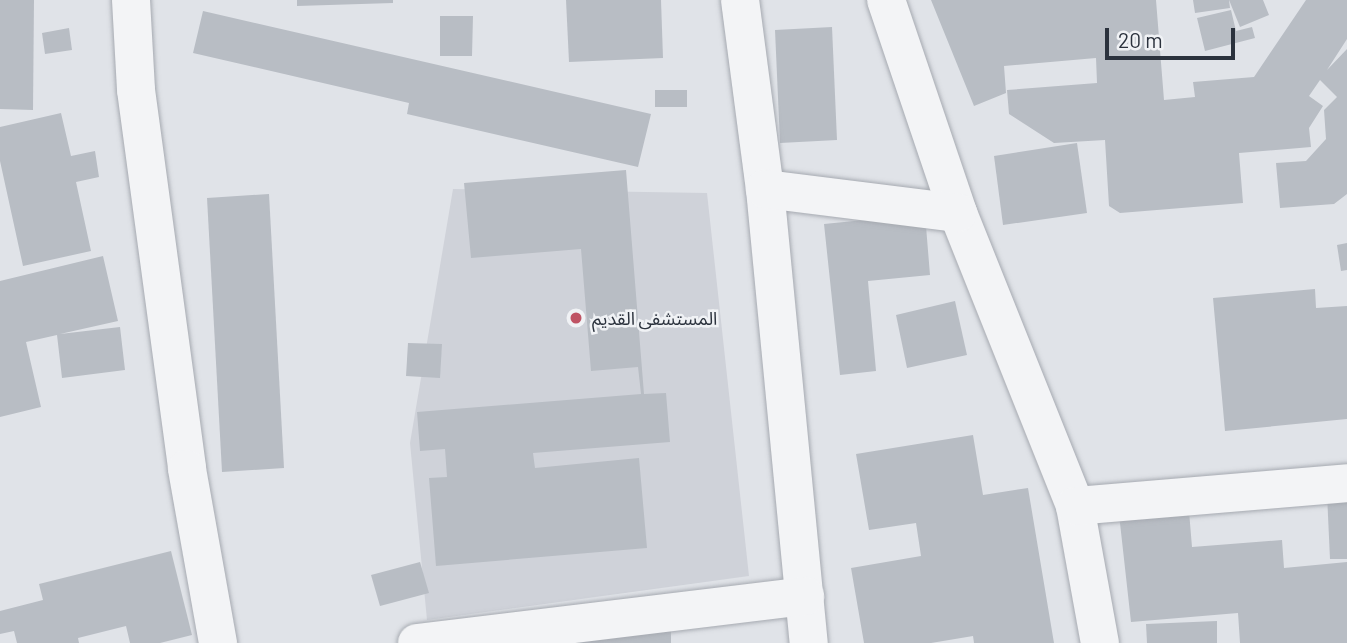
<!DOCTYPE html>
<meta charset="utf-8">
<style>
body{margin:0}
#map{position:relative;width:1347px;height:643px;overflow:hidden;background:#e0e3e8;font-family:Barlow,"Noto Sans Arabic",sans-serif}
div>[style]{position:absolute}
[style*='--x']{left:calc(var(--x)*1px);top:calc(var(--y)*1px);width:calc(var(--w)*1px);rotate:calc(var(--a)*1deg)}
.built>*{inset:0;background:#cfd2d9}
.building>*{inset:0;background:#b8bdc4}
.roads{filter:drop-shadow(0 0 2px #a6aab1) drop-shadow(0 0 2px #a6aab1)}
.minor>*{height:38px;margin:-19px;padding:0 19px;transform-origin:19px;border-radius:19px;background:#f3f4f6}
.dots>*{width:19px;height:19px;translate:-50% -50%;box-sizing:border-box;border:4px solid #f0f2f5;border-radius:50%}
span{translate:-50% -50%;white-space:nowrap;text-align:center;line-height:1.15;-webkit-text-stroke:5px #f0f2f5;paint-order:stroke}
.poi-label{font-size:18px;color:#2b323d}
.left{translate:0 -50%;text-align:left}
.scale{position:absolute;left:1105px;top:28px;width:130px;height:32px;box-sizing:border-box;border:4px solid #2b323d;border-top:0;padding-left:9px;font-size:21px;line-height:24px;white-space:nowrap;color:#2b323d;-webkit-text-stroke:5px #f0f2f5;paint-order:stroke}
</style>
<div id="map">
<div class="built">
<div style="clip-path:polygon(453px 189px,707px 193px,749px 576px,427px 620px,410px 443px)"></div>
</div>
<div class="building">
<div style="clip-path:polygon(0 0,34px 0,33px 110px,0 109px)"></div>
<div style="clip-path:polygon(297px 0,393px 0,393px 3px,297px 6px)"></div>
<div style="clip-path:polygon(566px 0,661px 0,663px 58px,569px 62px)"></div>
<div style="clip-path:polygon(931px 0,1156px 0,1164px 100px,1195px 97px,1193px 82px,1254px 77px,1306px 0,1347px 0,1347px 39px,1327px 70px,1347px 49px,1347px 194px,1334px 204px,1280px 208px,1276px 163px,1306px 161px,1326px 139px,1324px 110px,1337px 97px,1320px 80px,1309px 96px,1323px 106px,1309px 128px,1311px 147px,1239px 153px,1243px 203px,1120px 213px,1109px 206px,1105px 140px,1054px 143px,1009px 114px,1007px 90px,1097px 83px,1096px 58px,1004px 66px,1006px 93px,974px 106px)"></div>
<div style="clip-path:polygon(1193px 0,1229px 0,1230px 8px,1195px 13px)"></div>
<div style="clip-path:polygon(1229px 0,1263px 0,1269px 15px,1240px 27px)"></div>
<div style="clip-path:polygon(1231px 10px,1236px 31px,1252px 27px,1255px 38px,1205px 51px,1197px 18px)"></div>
<div style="clip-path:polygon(203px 11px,651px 114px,638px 167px,407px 114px,409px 103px,193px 53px)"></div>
<div style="clip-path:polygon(440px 16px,473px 16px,472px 56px,440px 56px)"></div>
<div style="clip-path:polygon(832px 27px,837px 140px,780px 143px,775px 30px)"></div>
<div style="clip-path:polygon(69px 28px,72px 50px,45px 54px,42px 33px)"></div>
<div style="clip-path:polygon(655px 90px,687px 90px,687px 107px,655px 107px)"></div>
<div style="clip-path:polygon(61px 113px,71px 156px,95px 151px,99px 177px,76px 182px,91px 251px,23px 266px,0 161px,0 127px)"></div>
<div style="clip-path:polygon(1077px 143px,1087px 213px,1003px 225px,994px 156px)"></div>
<div style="clip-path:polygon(626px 170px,644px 394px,666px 393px,670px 442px,533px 453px,535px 468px,639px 458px,647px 548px,436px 566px,429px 478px,447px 477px,445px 449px,420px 451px,417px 412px,641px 394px,638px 367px,591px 371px,581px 249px,471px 258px,464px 183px)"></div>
<div style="clip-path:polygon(269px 194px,284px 468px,222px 472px,207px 198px)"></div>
<div style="clip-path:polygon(925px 214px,930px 275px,868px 281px,876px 371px,840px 375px,824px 224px)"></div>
<div style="clip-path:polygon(1347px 243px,1347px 270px,1341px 271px,1337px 245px)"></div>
<div style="clip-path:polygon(103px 256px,118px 321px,60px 334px,120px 327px,125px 370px,62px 378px,57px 335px,26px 342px,41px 407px,0 417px,0 281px)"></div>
<div style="clip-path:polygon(1315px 289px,1316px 308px,1347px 306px,1347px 419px,1225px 431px,1213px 298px)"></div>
<div style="clip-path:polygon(955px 301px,967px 355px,907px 368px,896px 315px)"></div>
<div style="clip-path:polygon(408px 343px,442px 344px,440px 378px,406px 376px)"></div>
<div style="clip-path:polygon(973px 435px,983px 495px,1028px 488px,1054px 643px,974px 643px,973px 636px,931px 643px,864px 643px,851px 568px,921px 556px,916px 523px,869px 530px,856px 454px)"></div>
<div style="clip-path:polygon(1347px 493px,1347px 559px,1330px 559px,1327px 494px)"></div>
<div style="clip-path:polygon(1188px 499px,1192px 547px,1282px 540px,1284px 568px,1347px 562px,1347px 643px,1240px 643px,1238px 613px,1131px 622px,1118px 505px)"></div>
<div style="clip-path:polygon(171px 551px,192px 635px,160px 643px,130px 643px,126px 626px,78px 638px,79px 643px,17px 643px,14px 631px,0 634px,0 611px,43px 600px,39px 584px)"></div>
<div style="clip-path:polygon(420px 562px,429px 593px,380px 606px,371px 575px)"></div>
<div style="clip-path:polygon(1217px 621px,1217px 643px,1147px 643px,1146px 624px)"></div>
<div style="clip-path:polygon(671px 628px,671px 643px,532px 643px)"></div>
</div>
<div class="roads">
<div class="minor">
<div style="--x:131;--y:0;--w:90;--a:86.8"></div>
<div style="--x:136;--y:90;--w:382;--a:82.3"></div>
<div style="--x:187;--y:469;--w:177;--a:79.9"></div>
<div style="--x:740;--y:0;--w:191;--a:82.5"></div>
<div style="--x:765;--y:189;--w:456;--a:84.5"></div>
<div style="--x:886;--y:0;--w:225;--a:71.3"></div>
<div style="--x:958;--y:213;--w:315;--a:68.2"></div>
<div style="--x:1075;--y:506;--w:139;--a:79.7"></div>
<div style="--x:765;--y:189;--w:194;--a:7.1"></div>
<div style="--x:1075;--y:506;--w:273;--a:-4.8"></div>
<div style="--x:417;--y:643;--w:391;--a:-6.9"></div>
</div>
</div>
<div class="dots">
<div style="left:576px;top:318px;background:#bf5364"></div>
</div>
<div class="poi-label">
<span class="left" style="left:592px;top:318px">المستشفى القديم</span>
</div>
<div class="scale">20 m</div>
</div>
